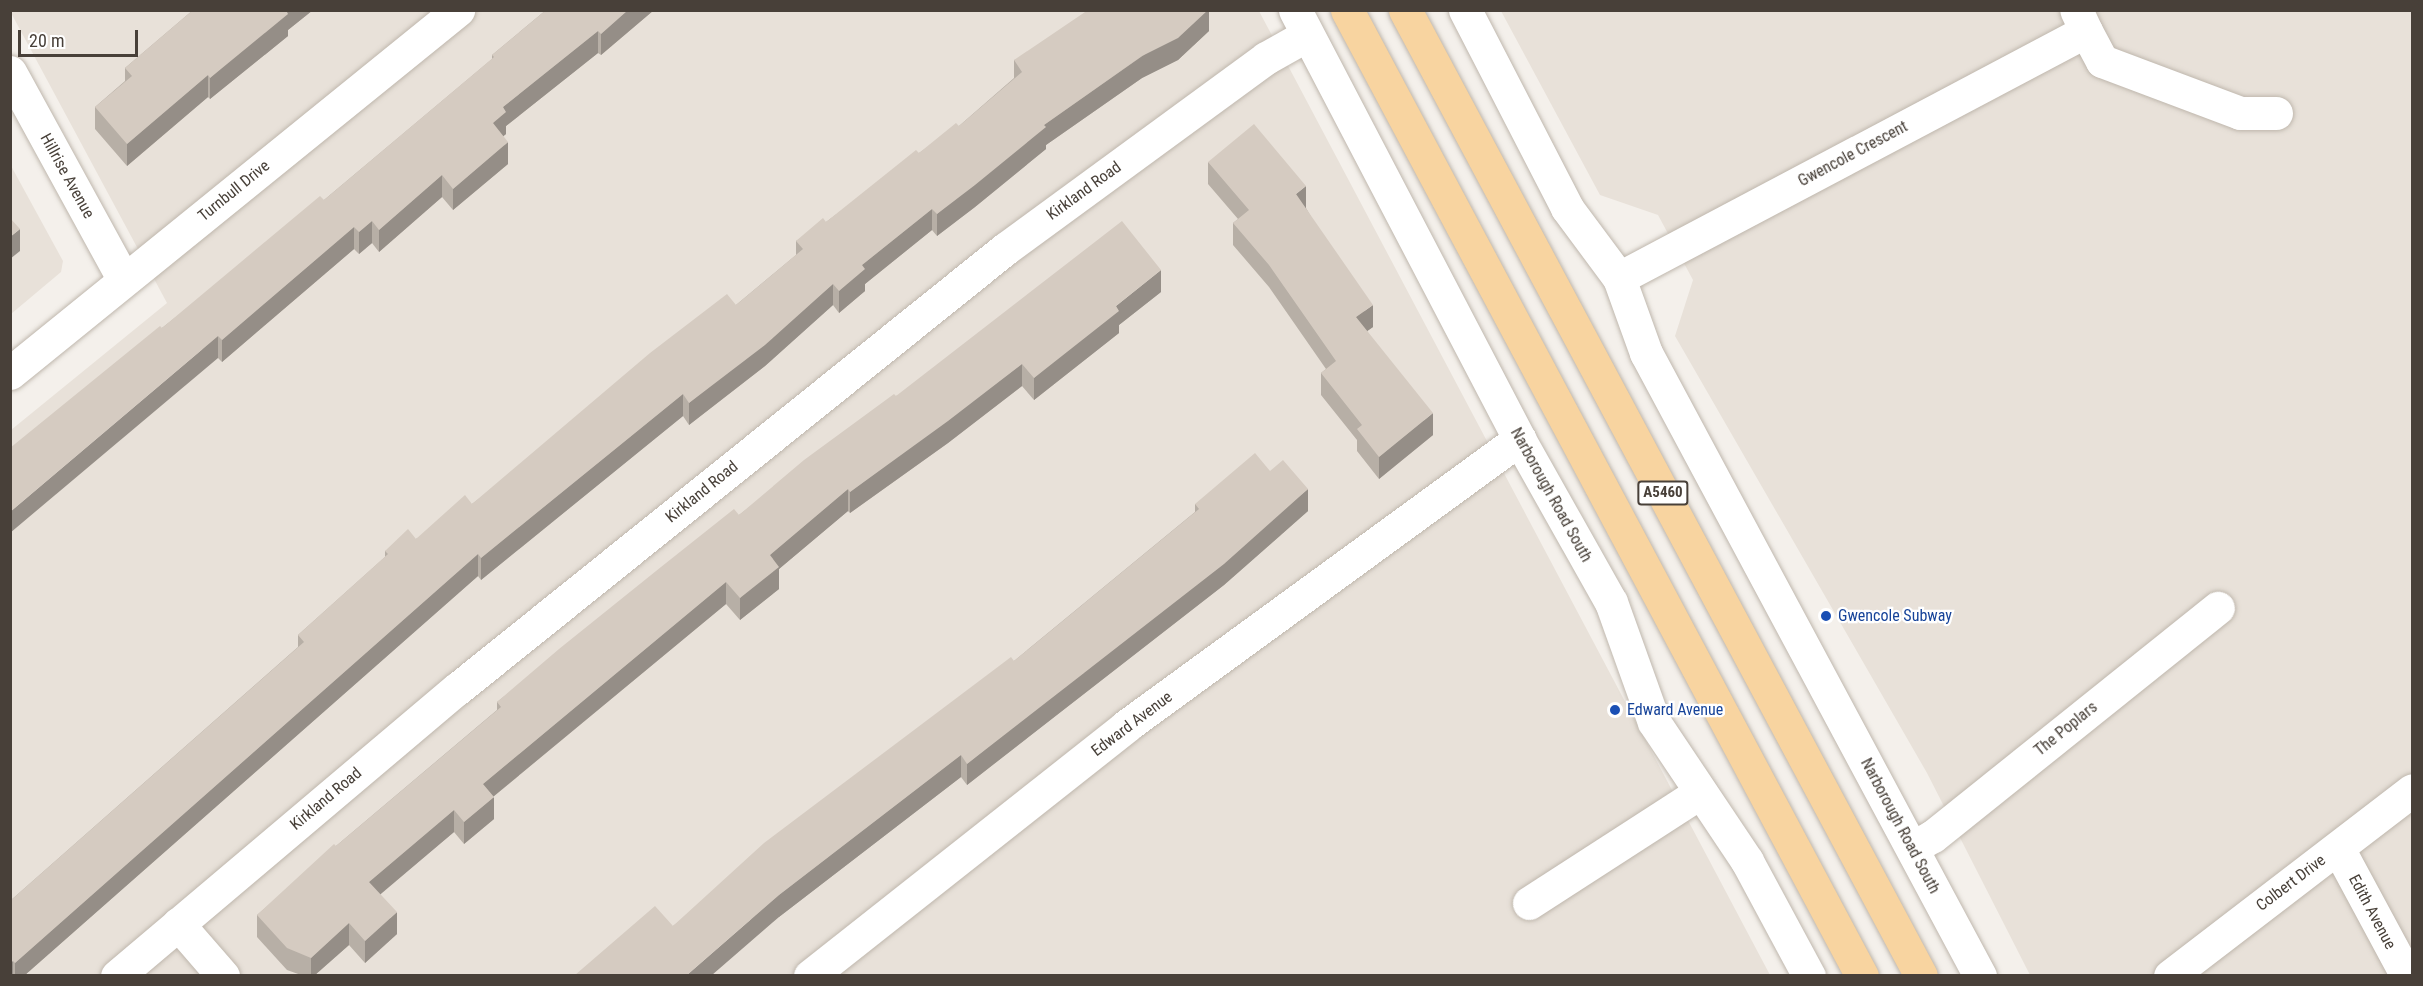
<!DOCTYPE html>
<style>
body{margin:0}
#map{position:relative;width:2423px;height:986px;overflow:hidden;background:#f4f0eb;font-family:"Roboto Condensed",sans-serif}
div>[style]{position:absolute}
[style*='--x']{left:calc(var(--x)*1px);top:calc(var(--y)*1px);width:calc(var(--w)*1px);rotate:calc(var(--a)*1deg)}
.residential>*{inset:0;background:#e8e1d9}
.roads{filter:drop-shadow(0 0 2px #bfb7ad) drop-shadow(0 0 2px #bfb7ad)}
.minor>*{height:33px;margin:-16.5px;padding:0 16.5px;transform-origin:16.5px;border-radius:16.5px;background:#fff}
.major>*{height:33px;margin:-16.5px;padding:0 16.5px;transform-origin:16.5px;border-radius:16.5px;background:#f8d4a0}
.wall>*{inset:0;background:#b7afa6}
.shaded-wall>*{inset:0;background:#958e87}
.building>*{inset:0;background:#d5cbc1}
.dots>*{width:16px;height:16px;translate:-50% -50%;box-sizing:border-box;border:3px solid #fff;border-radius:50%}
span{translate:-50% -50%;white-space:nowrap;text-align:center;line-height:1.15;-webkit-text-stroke:4.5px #fff;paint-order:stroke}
.shield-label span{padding:2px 4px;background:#fff;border:2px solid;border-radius:4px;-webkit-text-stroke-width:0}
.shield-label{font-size:15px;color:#484039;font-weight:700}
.street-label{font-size:16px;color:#484039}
.transit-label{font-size:16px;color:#164399}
.left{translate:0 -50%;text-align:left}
.frame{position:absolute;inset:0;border:12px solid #484039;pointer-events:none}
.scale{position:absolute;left:18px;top:30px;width:120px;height:27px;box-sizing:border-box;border:3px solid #484039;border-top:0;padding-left:8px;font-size:18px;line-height:21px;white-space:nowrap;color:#484039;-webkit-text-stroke:4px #fff;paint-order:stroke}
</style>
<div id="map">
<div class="residential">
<div style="clip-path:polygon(10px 11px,1259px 11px,1770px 975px,11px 975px,11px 430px,167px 303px)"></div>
<div style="clip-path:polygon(1501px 11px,2412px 11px,2412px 975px,2030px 975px,1927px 773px,1675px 336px,1693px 280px,1658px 215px,1600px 195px)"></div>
<div style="clip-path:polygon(10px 164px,63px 261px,61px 272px,11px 314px)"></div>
</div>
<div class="roads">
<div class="minor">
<div style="--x:1295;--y:10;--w:484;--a:62.4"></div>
<div style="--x:1519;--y:439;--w:187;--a:60.6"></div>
<div style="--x:1611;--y:602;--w:127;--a:70.3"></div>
<div style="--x:1654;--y:722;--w:167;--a:56.2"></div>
<div style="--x:1747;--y:861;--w:131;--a:61.7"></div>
<div style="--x:1465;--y:10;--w:223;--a:62.7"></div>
<div style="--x:1567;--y:208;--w:87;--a:53.4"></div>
<div style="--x:1619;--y:278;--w:80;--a:70.2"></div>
<div style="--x:1646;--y:353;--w:707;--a:61.8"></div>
<div style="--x:2086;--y:31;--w:34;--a:62"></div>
<div style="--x:2102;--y:61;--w:147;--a:20.6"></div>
<div style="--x:2240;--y:113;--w:36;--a:0"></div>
<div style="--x:10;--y:72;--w:237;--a:61.3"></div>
<div style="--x:1619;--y:278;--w:528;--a:-27.87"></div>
<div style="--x:2086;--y:31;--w:23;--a:-115"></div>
<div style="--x:10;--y:373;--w:577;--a:-39.02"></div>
<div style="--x:1912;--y:848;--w:24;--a:-30"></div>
<div style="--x:1933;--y:836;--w:365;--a:-38.7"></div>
<div style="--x:2338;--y:848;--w:145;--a:61.7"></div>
<div style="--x:1529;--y:903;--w:202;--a:-32.9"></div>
<div style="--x:178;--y:924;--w:69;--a:49.1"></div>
<div style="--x:117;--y:976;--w:445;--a:-40.2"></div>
<div style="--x:457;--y:689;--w:703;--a:-38.76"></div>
<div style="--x:1005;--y:249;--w:323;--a:-36.2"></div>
<div style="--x:1266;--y:58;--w:47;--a:-29.3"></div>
<div style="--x:810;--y:976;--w:403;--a:-38.3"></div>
<div style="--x:1126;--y:726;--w:487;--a:-36.1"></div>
<div style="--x:2170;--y:976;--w:305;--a:-37.5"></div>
</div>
<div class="major">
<div style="--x:1347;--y:10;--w:1095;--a:61.94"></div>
<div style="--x:1405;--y:10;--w:1095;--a:61.89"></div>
</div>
</div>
<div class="wall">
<div style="clip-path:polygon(193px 10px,313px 10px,288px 30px,288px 36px,210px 99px,208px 97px,127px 166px,95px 129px,95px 107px,125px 81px,125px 68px)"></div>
<div style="clip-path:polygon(546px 10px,654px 10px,601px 55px,598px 53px,506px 126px,506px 134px,503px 136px,508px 164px,453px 210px,442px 197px,379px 252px,372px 243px,359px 254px,354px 249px,222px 362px,218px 358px,162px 328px,324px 200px,492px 59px,492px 55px)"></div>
<div style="clip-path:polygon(1209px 10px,1209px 31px,1178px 60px,1142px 78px,1046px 145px,1046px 149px,975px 207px,937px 236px,932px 230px,865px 284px,865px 291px,839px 313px,833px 305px,765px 366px,689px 425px,683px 416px,481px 580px,478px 576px,25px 975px,10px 975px,10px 901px,298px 647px,298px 635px,385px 557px,385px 551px,416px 539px,472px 504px,736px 305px,796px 255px,796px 241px,826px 222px,919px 153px,959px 126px,1014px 78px,1014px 60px)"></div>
<div style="clip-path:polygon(1208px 162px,1306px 208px,1373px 327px,1367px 331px,1433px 435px,1379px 479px,1357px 451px,1357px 440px,1321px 395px,1321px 373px,1326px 369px,1269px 287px,1233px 245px,1233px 223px,1238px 219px,1208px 184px)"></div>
<div style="clip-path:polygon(1161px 292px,1119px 325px,1119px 333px,1034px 400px,1022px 386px,948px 443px,850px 513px,848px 511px,779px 569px,779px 589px,740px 620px,726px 604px,493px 797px,494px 819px,464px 844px,454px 832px,380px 894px,397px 934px,365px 963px,349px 945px,315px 975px,301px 975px,287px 970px,257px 937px,257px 915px,336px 846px,497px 710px,497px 702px,739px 515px,896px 396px)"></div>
<div style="clip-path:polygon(1195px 504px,1308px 511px,1224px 585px,967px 785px,961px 777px,779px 917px,673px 926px,1014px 661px,1195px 512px)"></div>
</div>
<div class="shaded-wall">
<div style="clip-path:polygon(286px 10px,313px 10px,288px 30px,288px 36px,210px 99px,210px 78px)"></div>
<div style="clip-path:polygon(628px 10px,654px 10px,601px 55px,601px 34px)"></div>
<div style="clip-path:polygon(1208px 10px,1209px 10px,1209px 31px,1178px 60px,1142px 78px,1046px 145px,1046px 149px,975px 207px,937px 236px,937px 214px,1044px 125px)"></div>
<div style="clip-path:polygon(598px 31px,598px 53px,506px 126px,506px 134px,493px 145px,493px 123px,503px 107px)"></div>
<div style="clip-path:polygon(208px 75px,208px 97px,127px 166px,127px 144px)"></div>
<div style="clip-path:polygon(508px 142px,508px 164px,453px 210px,453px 189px)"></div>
<div style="clip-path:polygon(442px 175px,442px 197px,379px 252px,379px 230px)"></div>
<div style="clip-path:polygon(1306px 186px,1306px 208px,1296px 216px,1296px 194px)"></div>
<div style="clip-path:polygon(932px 209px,932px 230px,865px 284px,865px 291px,839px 313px,839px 291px,862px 265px)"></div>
<div style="clip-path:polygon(372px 221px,372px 243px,359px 254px,359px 232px)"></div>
<div style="clip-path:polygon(354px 227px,354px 249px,222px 362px,222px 340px)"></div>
<div style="clip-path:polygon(20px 229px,20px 251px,10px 259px,10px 237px)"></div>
<div style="clip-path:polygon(1161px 270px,1161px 292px,1119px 325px,1119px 333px,1034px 400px,1034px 378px,1116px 306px)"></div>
<div style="clip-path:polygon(833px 284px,833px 305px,765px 366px,689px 425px,689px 403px)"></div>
<div style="clip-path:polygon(1373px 305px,1373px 327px,1356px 339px,1356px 317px)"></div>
<div style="clip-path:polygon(218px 336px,218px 358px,10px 533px,10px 512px)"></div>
<div style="clip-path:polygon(1022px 364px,1022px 386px,948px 443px,850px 513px,850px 492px)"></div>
<div style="clip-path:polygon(683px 394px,683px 416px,481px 580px,481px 558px)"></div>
<div style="clip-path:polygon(1433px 413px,1433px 435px,1379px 479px,1379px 457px)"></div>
<div style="clip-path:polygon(848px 489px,848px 511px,779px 569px,779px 589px,740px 620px,740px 598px,770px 555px)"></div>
<div style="clip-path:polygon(1308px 489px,1308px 511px,1224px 585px,967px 785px,967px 764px)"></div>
<div style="clip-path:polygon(478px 554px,478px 576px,25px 975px,15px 975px,15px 963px)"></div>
<div style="clip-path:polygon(726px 582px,726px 604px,483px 805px,483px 784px)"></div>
<div style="clip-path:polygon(961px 755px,961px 777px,779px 917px,712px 975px,687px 975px,779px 895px)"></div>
<div style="clip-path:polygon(494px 797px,494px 819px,464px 844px,464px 822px)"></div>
<div style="clip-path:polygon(454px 810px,454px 832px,369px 904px,369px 882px)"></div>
<div style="clip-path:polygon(397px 912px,397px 934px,365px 963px,365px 941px)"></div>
<div style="clip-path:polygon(349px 923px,349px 945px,315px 975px,311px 975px,311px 958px)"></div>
<div style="clip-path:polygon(13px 961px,13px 975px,10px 975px,10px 963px)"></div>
</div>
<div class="building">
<div style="clip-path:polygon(193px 10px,286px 10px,288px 14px,210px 78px,208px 75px,127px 144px,95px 107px,132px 76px,125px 68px)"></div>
<div style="clip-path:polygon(546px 10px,628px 10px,601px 34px,598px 31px,503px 107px,506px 112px,493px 123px,508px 142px,453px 189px,442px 175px,379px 230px,372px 221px,359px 232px,354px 227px,222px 340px,218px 336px,10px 512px,10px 448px,160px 326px,162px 328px,320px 196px,324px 200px,494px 57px,492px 55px)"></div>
<div style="clip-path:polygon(1088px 10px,1208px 10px,1178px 38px,1142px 56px,1044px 125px,1046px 127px,975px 185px,937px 214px,932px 209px,862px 265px,865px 269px,839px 291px,833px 284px,765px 345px,689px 403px,683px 394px,481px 558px,478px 554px,15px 963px,13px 961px,10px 963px,10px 901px,304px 642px,298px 635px,388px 554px,385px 551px,408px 529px,416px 539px,465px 495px,472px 504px,650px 353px,727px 294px,736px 305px,803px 249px,796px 241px,823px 218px,826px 222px,916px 150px,919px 153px,956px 123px,959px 126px,1022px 72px,1014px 60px)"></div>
<div style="clip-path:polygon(1254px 124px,1306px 186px,1296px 194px,1373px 305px,1356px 317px,1433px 413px,1379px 457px,1357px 429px,1362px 425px,1321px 373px,1336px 361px,1269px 265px,1233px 223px,1249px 210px,1208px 162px)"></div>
<div style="clip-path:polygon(10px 218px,20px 229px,10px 237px)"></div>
<div style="clip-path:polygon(1122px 221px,1161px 270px,1116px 306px,1119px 311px,1034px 378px,1022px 364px,948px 421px,850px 492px,848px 489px,770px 555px,779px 567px,740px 598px,726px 582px,483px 784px,494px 797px,464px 822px,454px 810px,369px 882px,397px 912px,365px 941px,349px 923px,311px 958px,287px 948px,257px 915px,334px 844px,336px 846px,501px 707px,497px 702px,559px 649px,661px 567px,734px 509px,739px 515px,804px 460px,894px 394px,896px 396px)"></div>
<div style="clip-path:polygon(1255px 453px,1270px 471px,1283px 460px,1308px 489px,1224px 564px,967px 764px,961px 755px,779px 895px,687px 975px,575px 975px,655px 906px,673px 926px,764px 843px,1011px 657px,1014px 661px,1199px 509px,1195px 504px)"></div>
</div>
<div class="dots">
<div style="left:1826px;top:616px;background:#1a4fb4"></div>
<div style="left:1615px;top:710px;background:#1a4fb4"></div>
</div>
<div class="shield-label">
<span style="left:1663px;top:493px">A5460</span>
</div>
<div class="street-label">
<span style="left:1853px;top:154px;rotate:-28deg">Gwencole Crescent</span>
<span style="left:67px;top:176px;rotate:61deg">Hillrise Avenue</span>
<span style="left:234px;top:191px;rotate:-39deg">Turnbull Drive</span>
<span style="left:1084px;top:191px;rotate:-36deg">Kirkland Road</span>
<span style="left:702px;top:492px;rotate:-39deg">Kirkland Road</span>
<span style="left:1551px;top:495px;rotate:61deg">Narborough Road South</span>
<span style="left:1132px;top:724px;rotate:-37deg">Edward Avenue</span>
<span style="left:2066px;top:729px;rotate:-39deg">The Poplars</span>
<span style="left:326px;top:799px;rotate:-40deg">Kirkland Road</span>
<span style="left:1900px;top:826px;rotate:62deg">Narborough Road South</span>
<span style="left:2291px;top:883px;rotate:-37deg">Colbert Drive</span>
<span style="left:2372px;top:912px;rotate:62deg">Edith Avenue</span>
</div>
<div class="transit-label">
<span class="left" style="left:1838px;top:616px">Gwencole Subway</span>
<span class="left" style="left:1627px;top:710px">Edward Avenue</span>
</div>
<div class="frame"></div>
<div class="scale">20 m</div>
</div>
